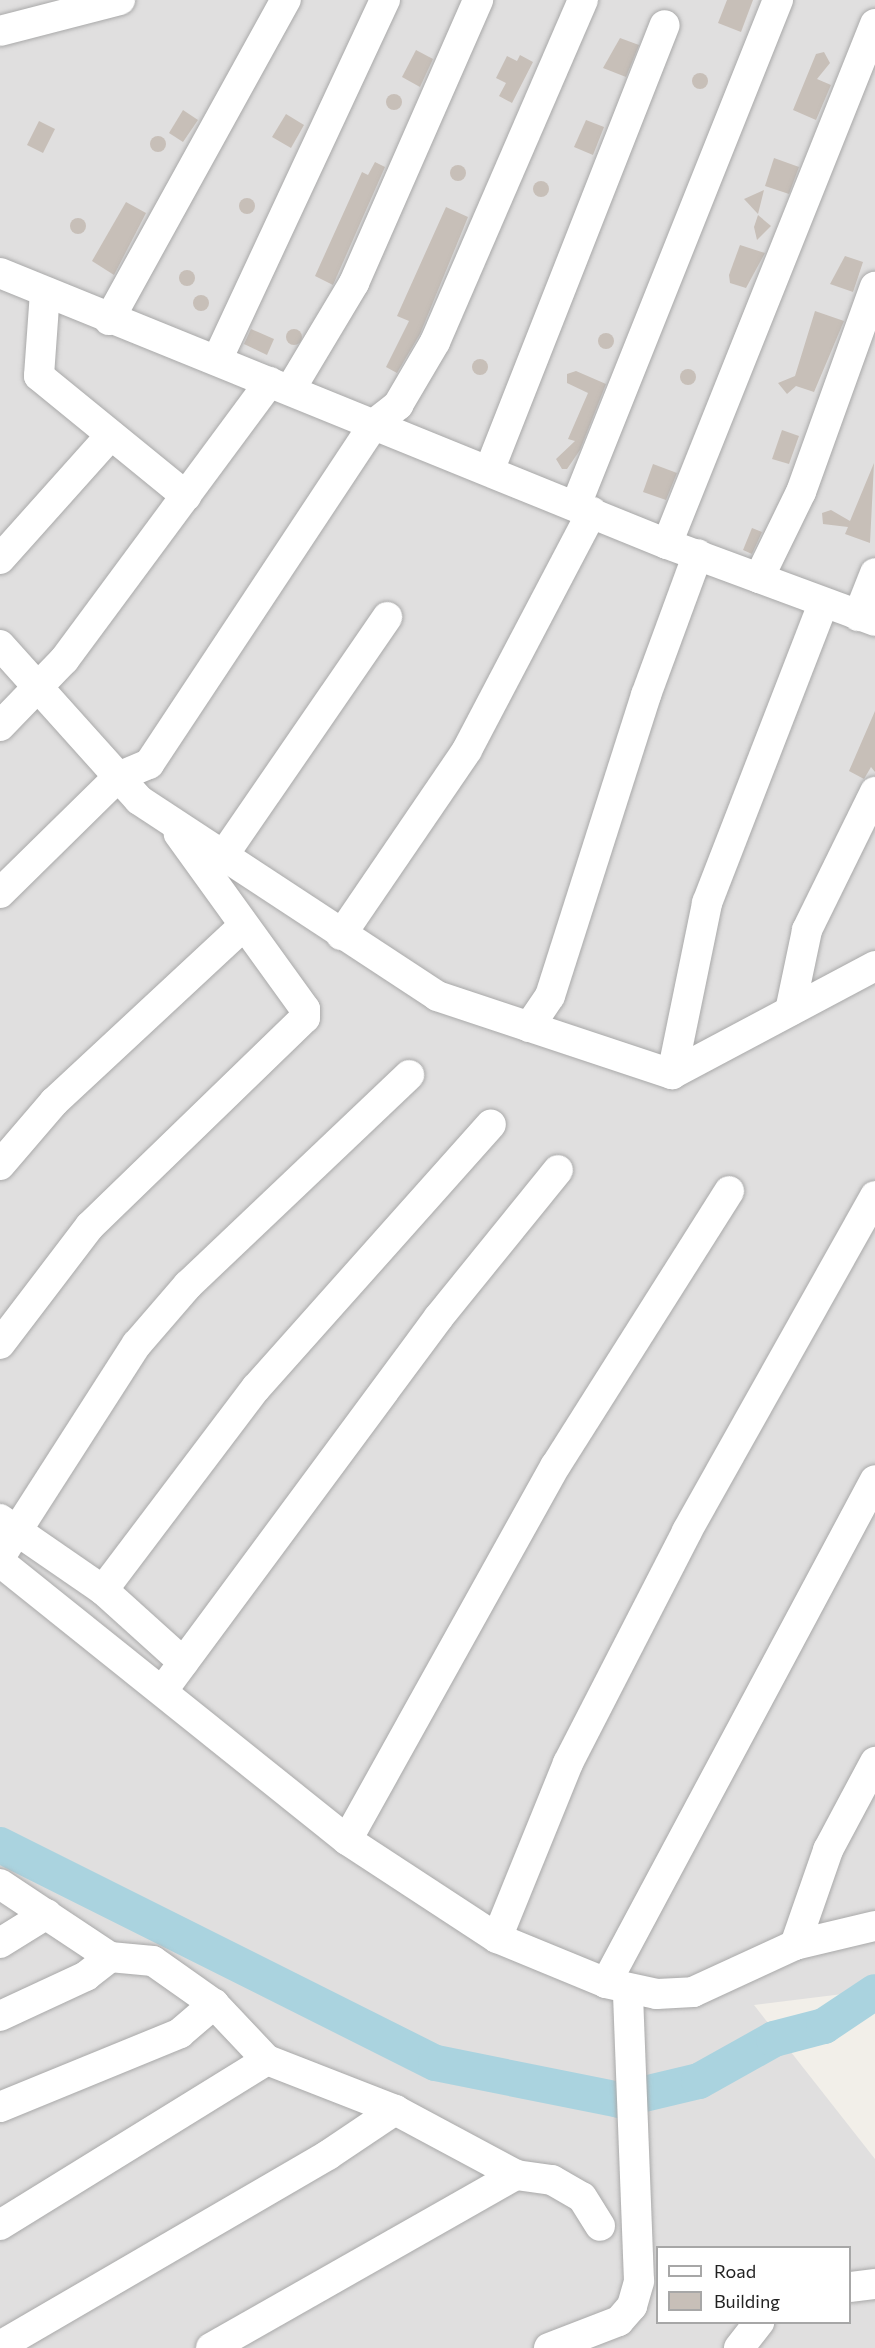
<!DOCTYPE html>
<style>
body{margin:0}
#map{position:relative;width:875px;height:2348px;overflow:hidden;background:#f2efe9;font-family:Commissioner,sans-serif}
div>[style]{position:absolute}
[style*='--x']{left:calc(var(--x)*1px);top:calc(var(--y)*1px);width:calc(var(--w)*1px);rotate:calc(var(--a)*1deg)}
.residential>*{inset:0;background:#e0dfdf}
.river>*{height:36px;margin:-18px;padding:0 18px;transform-origin:18px;border-radius:18px;background:#aad3df}
.building>*{inset:0;background:#c7bfb8}
.round{border-radius:50%}
.roads{filter:drop-shadow(0 0 2px #a9a9a9) drop-shadow(0 0 2px #a9a9a9)}
.minor>*{height:30px;margin:-15px;padding:0 15px;transform-origin:15px;border-radius:15px;background:#fff}
span{translate:-50% -50%;white-space:nowrap;text-align:center;line-height:1.15;-webkit-text-stroke:6px #fff;paint-order:stroke}
.legend{position:absolute;left:656px;top:2246px;width:195px;height:78px;box-sizing:border-box;background:#fff;border:2px solid #a7a7a7;margin:0;padding:8px 10px;list-style:none;font-size:18px;color:#222}
.legend li{display:flex;align-items:center;gap:12px;height:30px}
.legend b{width:30px;border:2px solid #a7a7a7}
</style>
<div id="map">
<div class="residential">
<div style="clip-path:polygon(evenodd,0 0,875px 0,875px 1990px,754px 2005px,875px 2159px,875px 2348px,0 2348px,0 0,658px 2248px,850px 2248px,850px 2322px,658px 2322px,658px 2248px)"></div>
</div>
<div class="river">
<div style="--x:0;--y:1845;--w:487;--a:26.6"></div>
<div style="--x:436;--y:2063;--w:187;--a:11.4"></div>
<div style="--x:619;--y:2100;--w:82;--a:-13.4"></div>
<div style="--x:699;--y:2081;--w:86;--a:-29.2"></div>
<div style="--x:774;--y:2039;--w:52;--a:-14.6"></div>
<div style="--x:824;--y:2026;--w:61;--a:-33.7"></div>
</div>
<div class="building">
<div style="clip-path:polygon(727px 0,753px 0,741px 32px,718px 23px)"></div>
<div style="clip-path:polygon(620px 38px,639px 45px,626px 77px,603px 68px)"></div>
<div style="clip-path:polygon(416px 50px,433px 59px,420px 87px,402px 77px)"></div>
<div style="clip-path:polygon(824px 52px,830px 63px,817px 79px,831px 85px,816px 120px,793px 110px,816px 54px)"></div>
<div style="clip-path:polygon(520px 55px,533px 62px,512px 103px,499px 96px,506px 83px,496px 78px,507px 56px,517px 61px)"></div>
<div class="round" style="left:692px;top:73px;width:16px;height:16px"></div>
<div class="round" style="left:386px;top:94px;width:16px;height:16px"></div>
<div style="clip-path:polygon(183px 110px,198px 120px,183px 142px,169px 133px)"></div>
<div style="clip-path:polygon(286px 114px,304px 125px,291px 148px,272px 137px)"></div>
<div style="clip-path:polygon(586px 120px,604px 127px,593px 155px,574px 147px)"></div>
<div style="clip-path:polygon(39px 121px,55px 129px,43px 153px,27px 145px)"></div>
<div class="round" style="left:150px;top:136px;width:16px;height:16px"></div>
<div style="clip-path:polygon(774px 158px,799px 167px,789px 194px,765px 186px)"></div>
<div style="clip-path:polygon(375px 162px,385px 167px,333px 285px,315px 276px,362px 172px,368px 175px)"></div>
<div class="round" style="left:450px;top:165px;width:16px;height:16px"></div>
<div class="round" style="left:533px;top:181px;width:16px;height:16px"></div>
<div style="clip-path:polygon(764px 190px,758px 214px,744px 199px)"></div>
<div class="round" style="left:239px;top:198px;width:16px;height:16px"></div>
<div style="clip-path:polygon(126px 202px,146px 213px,114px 275px,92px 261px)"></div>
<div style="clip-path:polygon(446px 207px,468px 217px,420px 334px,397px 373px,386px 367px,409px 321px,397px 316px)"></div>
<div style="clip-path:polygon(758px 215px,771px 226px,757px 240px,754px 227px)"></div>
<div class="round" style="left:70px;top:218px;width:16px;height:16px"></div>
<div style="clip-path:polygon(740px 245px,765px 253px,746px 288px,730px 283px,729px 275px)"></div>
<div style="clip-path:polygon(845px 256px,863px 262px,853px 292px,830px 284px)"></div>
<div class="round" style="left:179px;top:270px;width:16px;height:16px"></div>
<div class="round" style="left:193px;top:295px;width:16px;height:16px"></div>
<div style="clip-path:polygon(815px 311px,844px 321px,814px 392px,796px 386px,787px 394px,778px 383px,795px 376px)"></div>
<div style="clip-path:polygon(251px 329px,274px 339px,267px 355px,244px 344px)"></div>
<div class="round" style="left:286px;top:329px;width:16px;height:16px"></div>
<div class="round" style="left:598px;top:333px;width:16px;height:16px"></div>
<div class="round" style="left:472px;top:359px;width:16px;height:16px"></div>
<div class="round" style="left:680px;top:369px;width:16px;height:16px"></div>
<div style="clip-path:polygon(576px 371px,606px 384px,580px 450px,567px 469px,562px 469px,556px 459px,575px 441px,568px 439px,588px 393px,567px 383px,567px 374px)"></div>
<div style="clip-path:polygon(782px 430px,799px 436px,789px 464px,772px 459px)"></div>
<div style="clip-path:polygon(874px 463px,870px 543px,845px 534px,848px 527px,823px 524px,822px 513px,831px 510px,850px 521px)"></div>
<div style="clip-path:polygon(653px 464px,677px 473px,666px 500px,643px 492px)"></div>
<div style="clip-path:polygon(752px 528px,762px 532px,752px 554px,743px 550px)"></div>
<div style="clip-path:polygon(875px 711px,875px 772px,871px 767px,864px 779px,849px 771px)"></div>
</div>
<div class="roads">
<div class="minor">
<div style="--x:0;--y:31;--w:124;--a:-14.5"></div>
<div style="--x:0;--y:273;--w:720;--a:22.11"></div>
<div style="--x:667;--y:544;--w:222;--a:20.3"></div>
<div style="--x:45;--y:292;--w:84;--a:94.1"></div>
<div style="--x:39;--y:376;--w:190;--a:39.2"></div>
<div style="--x:109;--y:320;--w:366;--a:-61.1"></div>
<div style="--x:218;--y:358;--w:395;--a:-65"></div>
<div style="--x:290;--y:390;--w:125;--a:-59.1"></div>
<div style="--x:354;--y:283;--w:309;--a:-66.3"></div>
<div style="--x:489;--y:471;--w:479;--a:-68.5"></div>
<div style="--x:576;--y:505;--w:544;--a:-68.2"></div>
<div style="--x:667;--y:544;--w:560;--a:-68.2"></div>
<div style="--x:0;--y:559;--w:166;--a:-48.2"></div>
<div style="--x:759;--y:578;--w:96;--a:-64"></div>
<div style="--x:801;--y:492;--w:218;--a:-70.2"></div>
<div style="--x:858;--y:616;--w:46;--a:-68.4"></div>
<div style="--x:0;--y:645;--w:208;--a:48.1"></div>
<div style="--x:139;--y:800;--w:357;--a:33.3"></div>
<div style="--x:437;--y:996;--w:248;--a:18.4"></div>
<div style="--x:672;--y:1074;--w:230;--a:-28"></div>
<div style="--x:0;--y:726;--w:92;--a:-45.9"></div>
<div style="--x:64;--y:660;--w:346;--a:-53.5"></div>
<div style="--x:223;--y:856;--w:290;--a:-55.5"></div>
<div style="--x:0;--y:893;--w:165;--a:-44.5"></div>
<div style="--x:118;--y:777;--w:34;--a:-23"></div>
<div style="--x:149;--y:764;--w:408;--a:-56.5"></div>
<div style="--x:374;--y:424;--w:31;--a:-38"></div>
<div style="--x:398;--y:405;--w:73;--a:-59.6"></div>
<div style="--x:435;--y:342;--w:373;--a:-66.6"></div>
<div style="--x:341;--y:935;--w:224;--a:-55.7"></div>
<div style="--x:467;--y:750;--w:269;--a:-62.3"></div>
<div style="--x:790;--y:1011;--w:83;--a:-78.1"></div>
<div style="--x:807;--y:930;--w:154;--a:-63.8"></div>
<div style="--x:529;--y:1027;--w:37;--a:-56"></div>
<div style="--x:550;--y:996;--w:316;--a:-72.3"></div>
<div style="--x:646;--y:695;--w:150;--a:-69.8"></div>
<div style="--x:672;--y:1074;--w:175;--a:-78.4"></div>
<div style="--x:707;--y:903;--w:321;--a:-68.8"></div>
<div style="--x:0;--y:1165;--w:83;--a:-49.4"></div>
<div style="--x:54;--y:1102;--w:257;--a:-42.9"></div>
<div style="--x:0;--y:1344;--w:148;--a:-52.7"></div>
<div style="--x:90;--y:1226;--w:299;--a:-44.1"></div>
<div style="--x:305;--y:1018;--w:9;--a:-90"></div>
<div style="--x:305;--y:1009;--w:216;--a:-125.8"></div>
<div style="--x:0;--y:1519;--w:125;--a:34.6"></div>
<div style="--x:103;--y:1590;--w:108;--a:42"></div>
<div style="--x:0;--y:1557;--w:253;--a:-57.3"></div>
<div style="--x:137;--y:1344;--w:78;--a:-49.2"></div>
<div style="--x:188;--y:1285;--w:305;--a:-43.5"></div>
<div style="--x:0;--y:1562;--w:445;--a:38.7"></div>
<div style="--x:347;--y:1840;--w:179;--a:33.2"></div>
<div style="--x:497;--y:1938;--w:118;--a:22.4"></div>
<div style="--x:606;--y:1983;--w:52;--a:12.2"></div>
<div style="--x:657;--y:1994;--w:36;--a:-3"></div>
<div style="--x:693;--y:1992;--w:112;--a:-24.7"></div>
<div style="--x:795;--y:1945;--w:82;--a:-13.4"></div>
<div style="--x:103;--y:1590;--w:253;--a:-52.9"></div>
<div style="--x:256;--y:1388;--w:353;--a:-48.3"></div>
<div style="--x:163;--y:1690;--w:464;--a:-53.5"></div>
<div style="--x:439;--y:1317;--w:189;--a:-51"></div>
<div style="--x:347;--y:1840;--w:429;--a:-60.9"></div>
<div style="--x:556;--y:1465;--w:324;--a:-57.7"></div>
<div style="--x:0;--y:1884;--w:132;--a:33.6"></div>
<div style="--x:110;--y:1957;--w:43;--a:5.3"></div>
<div style="--x:153;--y:1961;--w:75;--a:35.2"></div>
<div style="--x:214;--y:2004;--w:77;--a:46.6"></div>
<div style="--x:267;--y:2060;--w:137;--a:21.3"></div>
<div style="--x:395;--y:2110;--w:137;--a:28.2"></div>
<div style="--x:516;--y:2175;--w:36;--a:8"></div>
<div style="--x:552;--y:2180;--w:34;--a:30"></div>
<div style="--x:582;--y:2197;--w:34;--a:58"></div>
<div style="--x:497;--y:1938;--w:189;--a:-67.9"></div>
<div style="--x:568;--y:1763;--w:261;--a:-62.8"></div>
<div style="--x:687;--y:1531;--w:384;--a:-60.7"></div>
<div style="--x:0;--y:1943;--w:55;--a:-31.7"></div>
<div style="--x:795;--y:1945;--w:101;--a:-70.8"></div>
<div style="--x:828;--y:1850;--w:100;--a:-61.9"></div>
<div style="--x:606;--y:1983;--w:570;--a:-61.86"></div>
<div style="--x:0;--y:2016;--w:95;--a:-24.9"></div>
<div style="--x:86;--y:1976;--w:31;--a:-38"></div>
<div style="--x:0;--y:2107;--w:195;--a:-22.3"></div>
<div style="--x:180;--y:2033;--w:45;--a:-40.5"></div>
<div style="--x:0;--y:2225;--w:314;--a:-31.7"></div>
<div style="--x:850;--y:2287;--w:25;--a:-7"></div>
<div style="--x:0;--y:2346;--w:380;--a:-30.2"></div>
<div style="--x:328;--y:2155;--w:81;--a:-33.9"></div>
<div style="--x:211;--y:2348;--w:351;--a:-29.6"></div>
<div style="--x:549;--y:2348;--w:75;--a:-21.1"></div>
<div style="--x:619;--y:2321;--w:20;--a:-49"></div>
<div style="--x:632;--y:2306;--w:26;--a:-74"></div>
<div style="--x:639;--y:2281;--w:291;--a:-92.2"></div>
<div style="--x:739;--y:2348;--w:33;--a:-52"></div>
</div>
</div>
<ul class="legend">
<li><b style="height:8px;background:#fff"></b>Road</li>
<li><b style="height:16px;background:#c7bfb8"></b>Building</li>
</ul>
</div>
